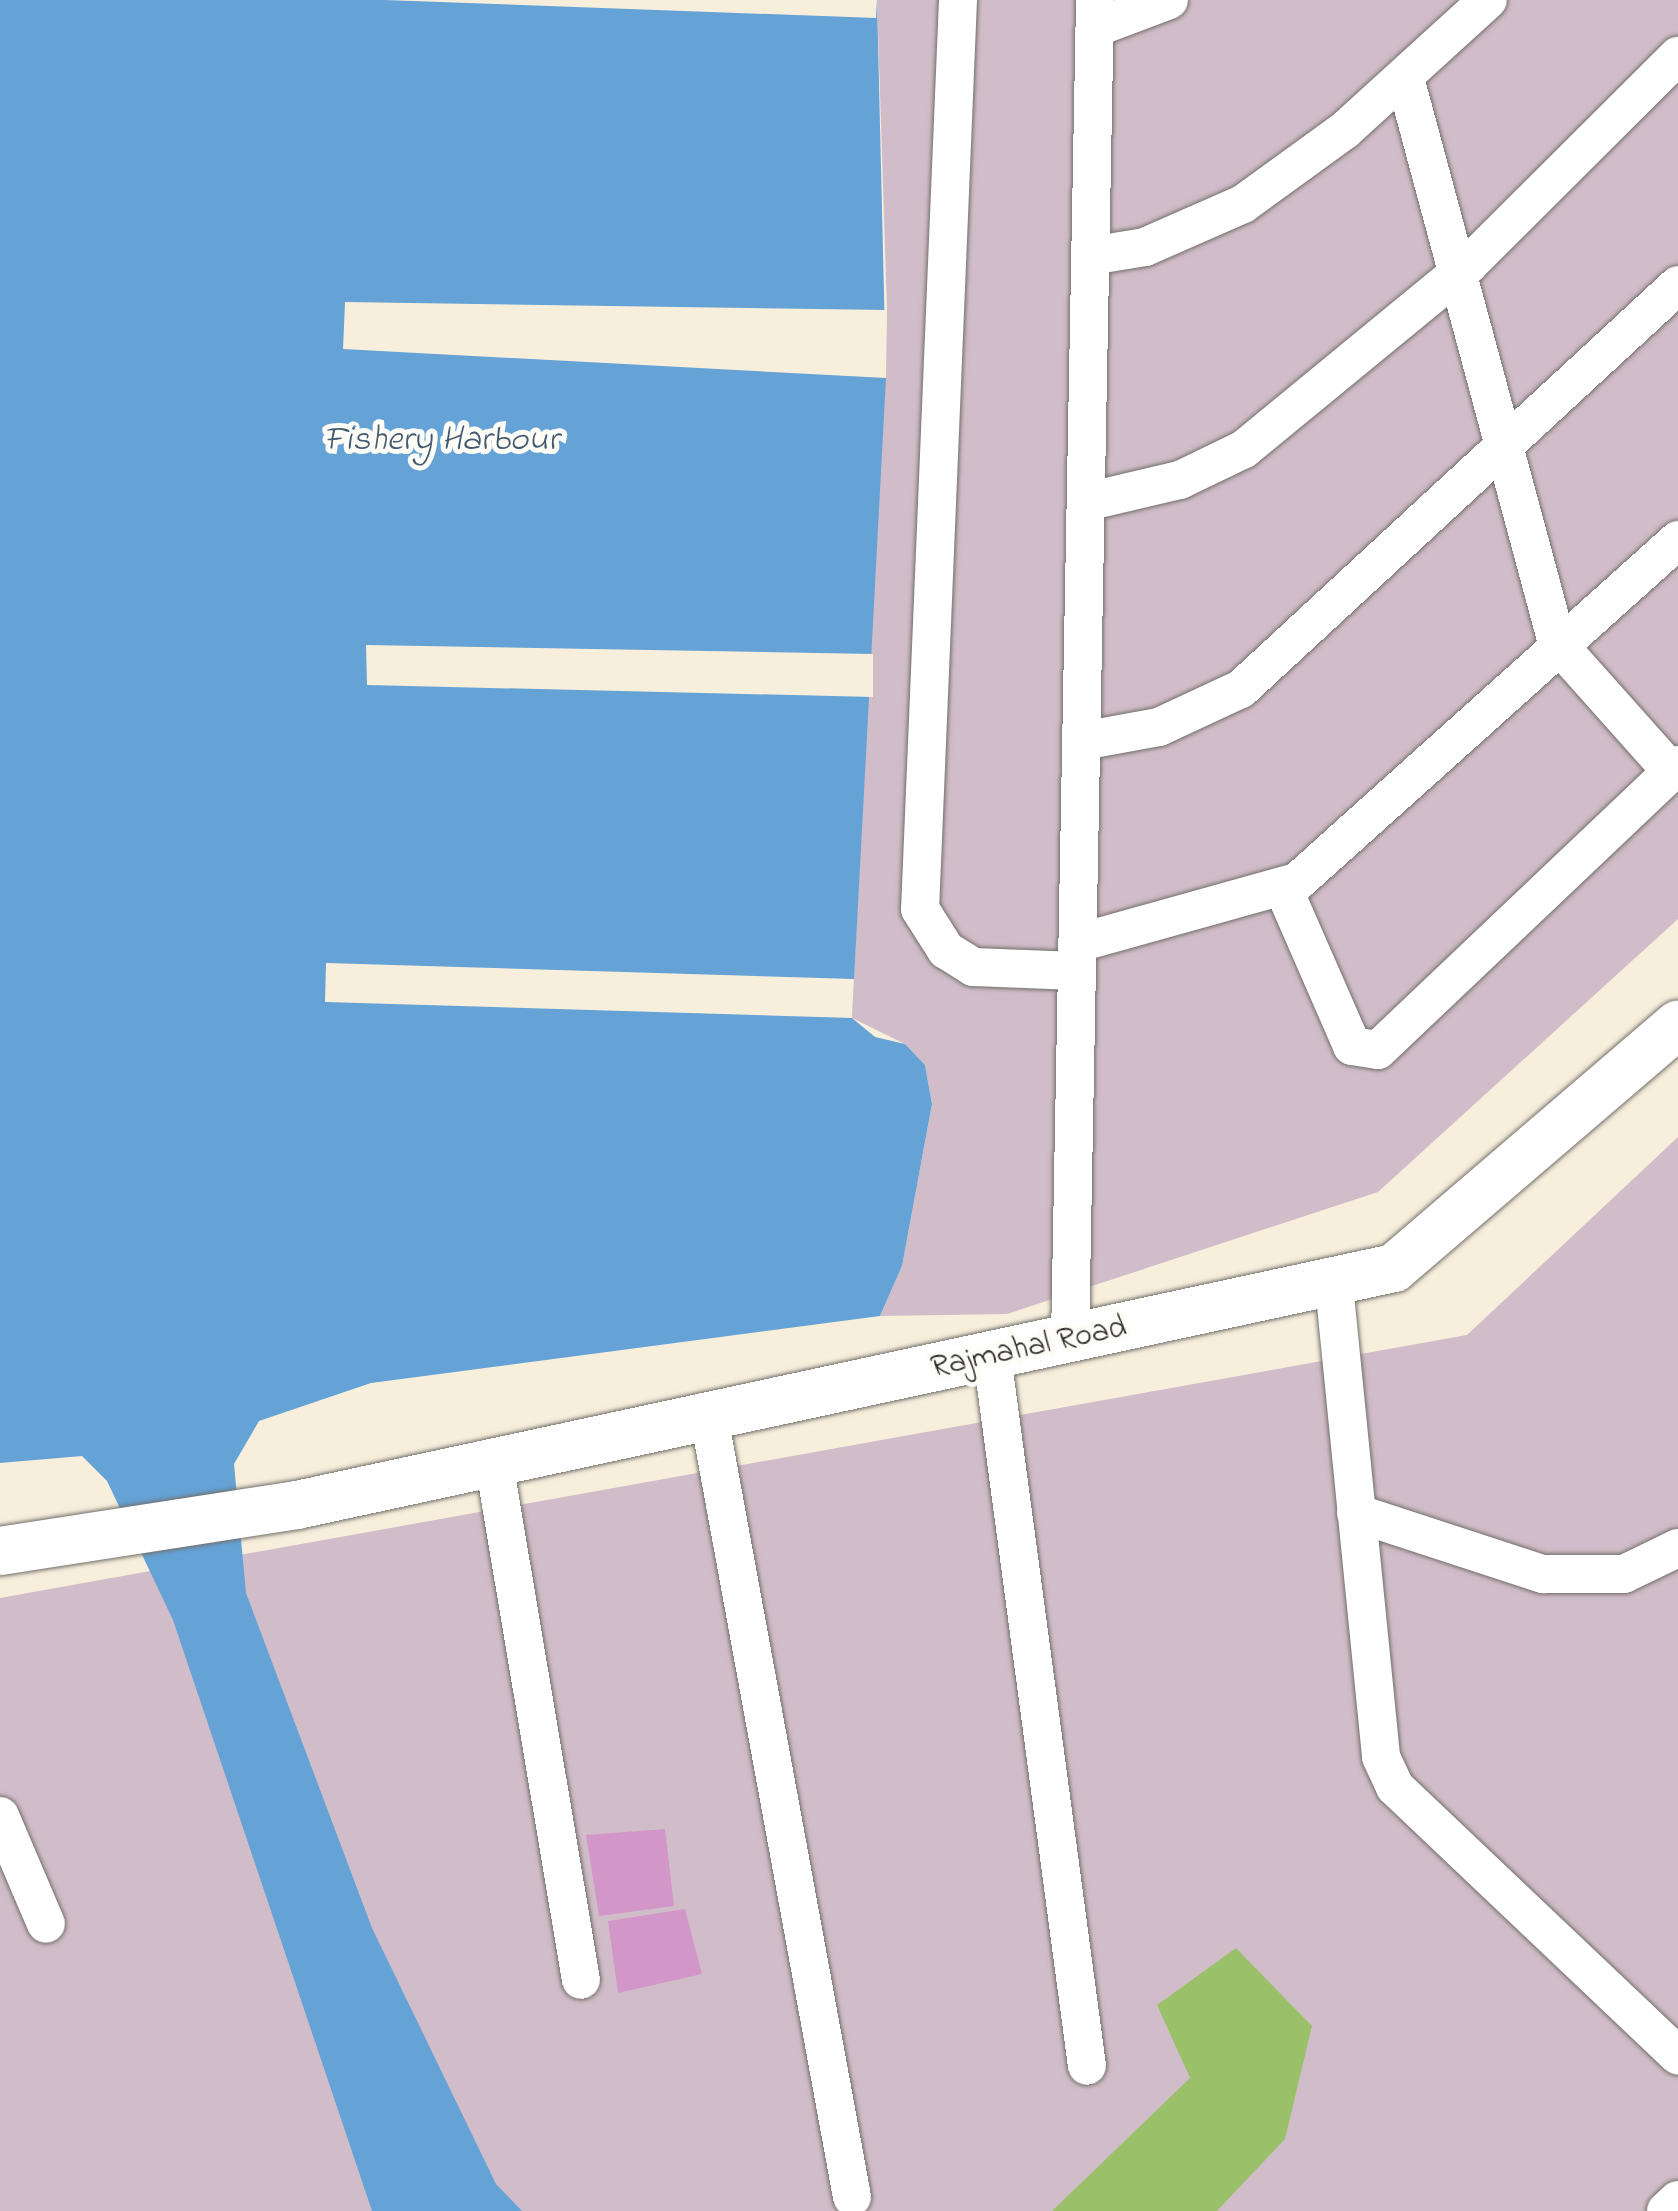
<!DOCTYPE html>
<style>
body{margin:0}
#map{position:relative;width:1678px;height:2211px;overflow:hidden;background:#f7eedc;font-family:"Indie Flower",sans-serif}
div>[style]{position:absolute}
[style*='--x']{left:calc(var(--x)*1px);top:calc(var(--y)*1px);width:calc(var(--w)*1px);rotate:calc(var(--a)*1deg)}
.industrial>*{inset:0;background:#d1bdc9}
.green>*{inset:0;background:#9bc06a}
.water>*{inset:0;background:#65a2d6}
.pier>*{inset:0;background:#f7eedc}
.building>*{inset:0;background:#d396c9}
.roads{filter:drop-shadow(0 0 2px #726f69) drop-shadow(0 0 2px #726f69)}
.minor>*{height:38px;margin:-19px;padding:0 19px;transform-origin:19px;border-radius:19px;background:#fff}
.major>*{height:48px;margin:-24px;padding:0 24px;transform-origin:24px;border-radius:24px;background:#fff}
span{translate:-50% -50%;white-space:nowrap;text-align:center;line-height:1.15;-webkit-text-stroke:10px #fdfcf7;paint-order:stroke}
.street-label{font-size:32px;color:#2b2b2b}
.water-label{font-size:35px;color:#425b6f;font-style:italic}
</style>
<div id="map">
<div class="industrial">
<div style="clip-path:polygon(877px 0,1678px 0,1678px 919px,1378px 1192px,1007px 1314px,880px 1316px,902px 1266px,932px 1104px,925px 1065px,905px 1044px,852px 1018px,887px 310px)"></div>
<div style="clip-path:polygon(1678px 1137px,1678px 2211px,0 2211px,0 1598px,1467px 1335px)"></div>
</div>
<div class="green">
<div style="clip-path:polygon(1236px 1948px,1312px 2026px,1285px 2139px,1217px 2211px,1052px 2211px,1190px 2078px,1157px 2005px)"></div>
</div>
<div class="water">
<div style="clip-path:polygon(0 0,877px 0,886px 378px,852px 1018px,875px 1037px,905px 1044px,925px 1065px,932px 1104px,902px 1266px,880px 1316px,371px 1383px,259px 1421px,234px 1464px,246px 1593px,372px 1928px,496px 2184px,522px 2211px,372px 2211px,173px 1620px,107px 1481px,82px 1456px,0 1463px)"></div>
</div>
<div class="pier">
<div style="clip-path:polygon(384px 0,877px 0,876px 18px)"></div>
<div style="clip-path:polygon(345px 302px,887px 310px,886px 378px,343px 349px)"></div>
<div style="clip-path:polygon(366px 645px,873px 654px,873px 697px,367px 685px)"></div>
<div style="clip-path:polygon(326px 963px,854px 979px,852px 1018px,325px 1002px)"></div>
</div>
<div class="building">
<div style="clip-path:polygon(665px 1829px,674px 1906px,599px 1916px,586px 1835px)"></div>
<div style="clip-path:polygon(685px 1909px,702px 1974px,618px 1993px,608px 1921px)"></div>
</div>
<div class="roads">
<div class="minor">
<div style="--x:958;--y:0;--w:910;--a:92.39"></div>
<div style="--x:920;--y:909;--w:49;--a:57.6"></div>
<div style="--x:946;--y:950;--w:32;--a:32"></div>
<div style="--x:973;--y:967;--w:104;--a:2.2"></div>
<div style="--x:1095;--y:28;--w:79;--a:-20.7"></div>
<div style="--x:1405;--y:78;--w:585;--a:74.94"></div>
<div style="--x:1557;--y:643;--w:171;--a:48.3"></div>
<div style="--x:1090;--y:256;--w:56;--a:-9.3"></div>
<div style="--x:1145;--y:247;--w:107;--a:-23.7"></div>
<div style="--x:1243;--y:204;--w:126;--a:-36"></div>
<div style="--x:1345;--y:130;--w:193;--a:-42.3"></div>
<div style="--x:1086;--y:502;--w:97;--a:-13.2"></div>
<div style="--x:1180;--y:480;--w:71;--a:-25.8"></div>
<div style="--x:1244;--y:449;--w:291;--a:-39.4"></div>
<div style="--x:1469;--y:264;--w:295;--a:-44.9"></div>
<div style="--x:1082;--y:741;--w:78;--a:-10.3"></div>
<div style="--x:1159;--y:727;--w:90;--a:-24.9"></div>
<div style="--x:1241;--y:689;--w:595;--a:-42.75"></div>
<div style="--x:1284;--y:890;--w:170;--a:66.4"></div>
<div style="--x:1352;--y:1046;--w:26;--a:9"></div>
<div style="--x:1378;--y:1050;--w:414;--a:-43.5"></div>
<div style="--x:1078;--y:943;--w:227;--a:-15.6"></div>
<div style="--x:1297;--y:882;--w:512;--a:-41.91"></div>
<div style="--x:1334;--y:1285;--w:474;--a:84.3"></div>
<div style="--x:1381;--y:1757;--w:33;--a:65"></div>
<div style="--x:1395;--y:1787;--w:390;--a:43.5"></div>
<div style="--x:1070;--y:1340;--w:1340;--a:-88.93"></div>
<div style="--x:992;--y:1356;--w:716;--a:82.38"></div>
<div style="--x:709;--y:1417;--w:793;--a:79.61"></div>
<div style="--x:494;--y:1463;--w:524;--a:80.45"></div>
<div style="--x:1356;--y:1513;--w:197;--a:18.1"></div>
<div style="--x:1543;--y:1574;--w:81;--a:0"></div>
<div style="--x:1624;--y:1574;--w:60;--a:-25.7"></div>
<div style="--x:0;--y:1816;--w:117;--a:66.9"></div>
<div style="--x:1666;--y:2211;--w:16;--a:-43"></div>
</div>
<div class="major">
<div style="--x:0;--y:1551;--w:301;--a:-8.8"></div>
<div style="--x:297;--y:1505;--w:1122;--a:-12.19"></div>
<div style="--x:1394;--y:1268;--w:374;--a:-40.6"></div>
</div>
</div>
<div class="street-label">
<span style="left:1029px;top:1349px;rotate:-12deg">Rajmahal Road</span>
</div>
<div class="water-label">
<span style="left:441px;top:441px">Fishery Harbour</span>
</div>
</div>
